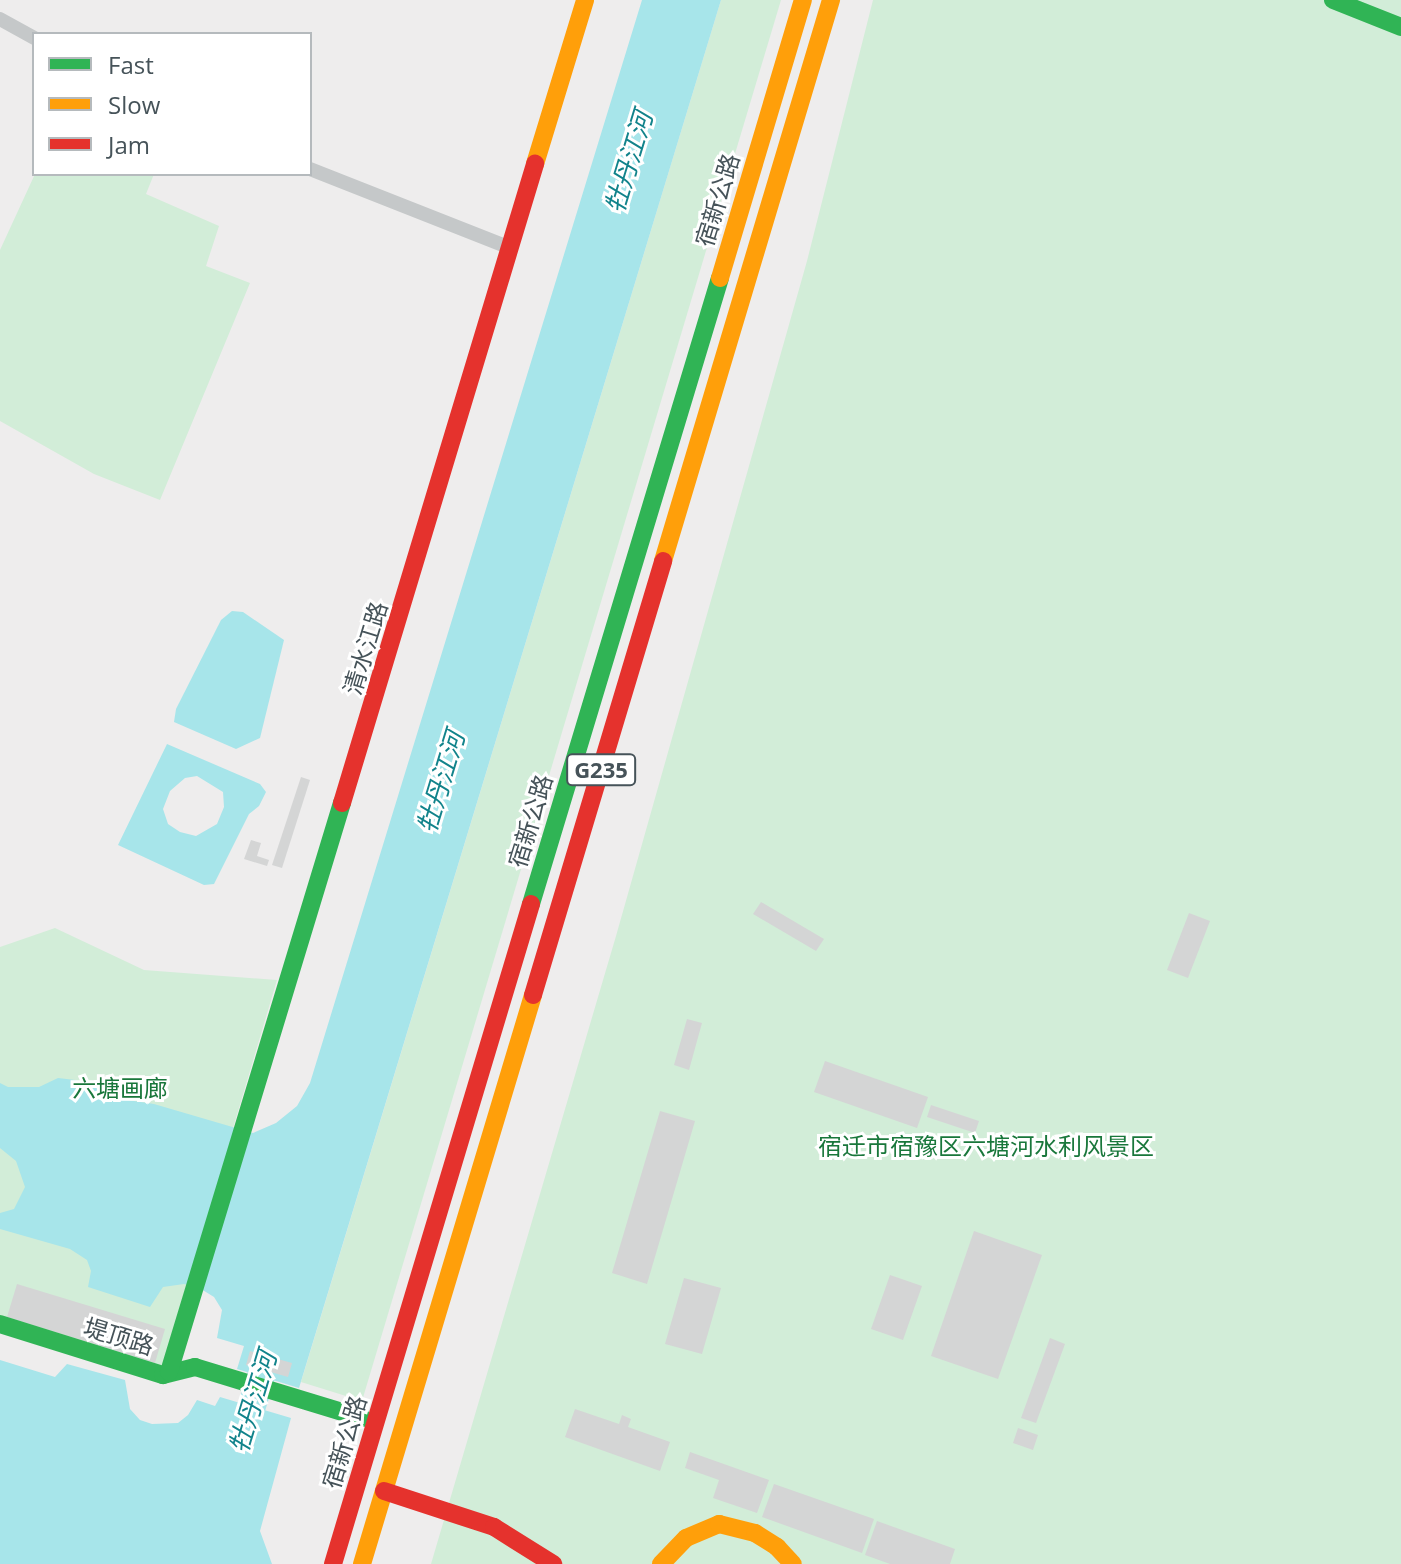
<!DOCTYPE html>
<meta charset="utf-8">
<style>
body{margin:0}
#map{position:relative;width:1401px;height:1564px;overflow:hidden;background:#eeeded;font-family:"Open Sans","Noto Sans SC",sans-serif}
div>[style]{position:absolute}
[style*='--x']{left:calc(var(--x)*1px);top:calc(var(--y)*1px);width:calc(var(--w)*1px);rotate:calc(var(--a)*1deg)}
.green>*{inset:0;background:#d2edd8}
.water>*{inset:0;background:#a7e5ea}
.river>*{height:28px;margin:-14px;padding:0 14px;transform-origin:14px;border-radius:14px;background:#a7e5ea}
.building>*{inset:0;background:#d4d5d5}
.street>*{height:14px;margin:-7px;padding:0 7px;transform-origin:7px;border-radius:7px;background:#c5c8c9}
.fast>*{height:18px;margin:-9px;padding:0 9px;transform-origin:9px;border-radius:9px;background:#30b455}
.slow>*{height:18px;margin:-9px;padding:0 9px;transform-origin:9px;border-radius:9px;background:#ff9f0a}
.jam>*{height:18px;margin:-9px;padding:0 9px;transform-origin:9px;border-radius:9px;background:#e5322d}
span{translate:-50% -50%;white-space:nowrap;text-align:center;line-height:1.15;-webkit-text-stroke:6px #fff;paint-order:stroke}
.shield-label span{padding:2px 6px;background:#fff;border:2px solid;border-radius:6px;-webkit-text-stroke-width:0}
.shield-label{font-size:22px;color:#465359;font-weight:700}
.street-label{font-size:24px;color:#465359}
.park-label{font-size:24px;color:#19773b}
.water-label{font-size:26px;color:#11838b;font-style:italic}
.legend{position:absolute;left:32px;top:32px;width:280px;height:144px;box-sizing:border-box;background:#fff;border:2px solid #b5babd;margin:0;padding:10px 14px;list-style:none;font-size:24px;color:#465359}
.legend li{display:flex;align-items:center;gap:16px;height:40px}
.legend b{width:40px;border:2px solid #b5babd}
</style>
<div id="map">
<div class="green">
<div style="clip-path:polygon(721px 0,781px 0,362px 1401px,301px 1382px)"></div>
<div style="clip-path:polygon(873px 0,1401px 0,1401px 1564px,431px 1564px,616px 936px,807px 261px)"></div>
<div style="clip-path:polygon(35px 174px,154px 174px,146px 194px,219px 226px,206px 266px,250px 283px,160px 500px,94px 474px,0 421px,0 250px)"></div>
<div style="clip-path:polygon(55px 928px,144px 970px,277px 980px,162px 1367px,0 1316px,0 947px)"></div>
</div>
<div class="water">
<div style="clip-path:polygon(642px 0,721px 0,299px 1388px,237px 1369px,244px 1346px,217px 1338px,222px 1310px,214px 1297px,201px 1289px,184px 1284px,163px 1287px,150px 1307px,88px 1287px,91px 1271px,87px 1260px,70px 1249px,0 1229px,0 1213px,14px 1209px,25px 1187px,16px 1161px,0 1148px,0 1083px,8px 1087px,39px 1087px,58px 1078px,75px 1080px,127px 1100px,154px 1104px,253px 1133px,276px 1123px,297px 1106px,310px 1083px)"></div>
<div style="clip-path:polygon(232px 611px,243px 612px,284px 640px,260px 738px,236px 749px,174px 722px,176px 709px,221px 620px)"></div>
<div style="clip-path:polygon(evenodd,167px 744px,260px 784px,266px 792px,259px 806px,249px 814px,214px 884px,204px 885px,118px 845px,167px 744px,197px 776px,223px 792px,224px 807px,217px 824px,196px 836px,180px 832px,168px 824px,163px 809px,170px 791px,185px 778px,197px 776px)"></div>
<div style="clip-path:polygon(0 1360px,55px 1377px,67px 1364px,125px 1380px,130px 1409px,140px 1420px,152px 1424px,178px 1423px,188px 1415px,197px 1400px,215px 1406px,220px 1397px,291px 1418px,260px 1531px,272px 1564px,0 1564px)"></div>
</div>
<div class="river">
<div style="--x:241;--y:1442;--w:86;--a:-73"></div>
</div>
<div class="building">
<div style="clip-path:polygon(301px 777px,310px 780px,282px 868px,272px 865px)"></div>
<div style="clip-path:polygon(251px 840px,261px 843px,257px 856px,269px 860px,267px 866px,244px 859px)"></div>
<div style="clip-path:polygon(761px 902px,824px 939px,816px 951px,753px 914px)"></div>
<div style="clip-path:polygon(1189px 913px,1210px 921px,1188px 978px,1167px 970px)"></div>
<div style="clip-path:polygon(687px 1019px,702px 1023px,689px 1070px,674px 1065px)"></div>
<div style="clip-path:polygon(825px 1061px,928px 1097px,917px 1128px,814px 1092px)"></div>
<div style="clip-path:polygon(931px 1105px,979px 1121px,975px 1133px,927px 1117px)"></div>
<div style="clip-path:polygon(660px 1111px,695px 1121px,647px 1284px,612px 1273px)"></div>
<div style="clip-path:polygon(974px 1231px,1042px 1255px,998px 1379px,931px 1356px)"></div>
<div style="clip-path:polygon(890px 1275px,922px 1286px,903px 1340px,871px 1329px)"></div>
<div style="clip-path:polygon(684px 1278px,721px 1288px,702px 1354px,665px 1344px)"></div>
<div style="clip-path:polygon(17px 1284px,165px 1329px,155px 1363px,7px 1317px)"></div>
<div style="clip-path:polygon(1050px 1338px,1065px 1344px,1036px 1423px,1021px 1418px)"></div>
<div style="clip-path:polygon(250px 1351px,292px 1363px,288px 1377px,246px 1365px)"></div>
<div style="clip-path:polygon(575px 1409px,619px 1424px,622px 1415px,631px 1419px,628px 1427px,670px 1442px,660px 1471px,565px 1437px)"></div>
<div style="clip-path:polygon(1018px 1428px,1038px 1435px,1033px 1450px,1013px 1443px)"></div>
<div style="clip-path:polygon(690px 1452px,769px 1480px,757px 1513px,713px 1498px,719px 1480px,685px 1468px)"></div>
<div style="clip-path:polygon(774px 1484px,874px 1519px,862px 1553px,762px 1517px)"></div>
<div style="clip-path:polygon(877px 1521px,955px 1549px,950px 1564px,890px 1564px,865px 1555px)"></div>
</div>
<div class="street">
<div style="--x:0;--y:19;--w:39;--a:29"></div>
<div style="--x:310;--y:169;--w:216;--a:21.5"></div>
</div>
<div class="fast">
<div style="--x:1333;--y:0;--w:73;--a:21.7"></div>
<div style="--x:531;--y:904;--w:654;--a:-73.2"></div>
<div style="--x:0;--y:1324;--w:171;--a:17.4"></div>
<div style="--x:163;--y:1375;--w:33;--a:-14"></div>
<div style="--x:195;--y:1367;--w:175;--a:17"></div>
<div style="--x:169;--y:1372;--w:595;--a:-73.09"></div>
</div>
<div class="slow">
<div style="--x:535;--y:164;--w:171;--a:-73"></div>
<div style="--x:720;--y:278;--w:290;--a:-73.4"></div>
<div style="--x:663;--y:561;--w:586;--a:-73.33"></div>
<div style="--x:362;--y:1564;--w:594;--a:-73.27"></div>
<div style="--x:661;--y:1564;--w:36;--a:-46"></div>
<div style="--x:686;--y:1538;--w:36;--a:-23"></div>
<div style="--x:719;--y:1524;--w:37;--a:14"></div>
<div style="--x:755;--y:1533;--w:26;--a:32"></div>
<div style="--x:777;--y:1547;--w:23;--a:47"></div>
</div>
<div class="jam">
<div style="--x:342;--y:803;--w:668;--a:-73.19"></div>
<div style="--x:533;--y:995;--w:453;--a:-73.3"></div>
<div style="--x:384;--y:1491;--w:116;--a:18.1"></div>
<div style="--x:494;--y:1527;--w:70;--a:32.1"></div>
<div style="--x:333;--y:1564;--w:689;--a:-73.3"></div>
</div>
<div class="shield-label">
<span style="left:601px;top:770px">G235</span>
</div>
<div class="street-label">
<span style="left:717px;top:200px;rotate:-73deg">宿新公路</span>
<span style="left:365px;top:648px;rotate:-73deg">清水江路</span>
<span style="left:530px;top:821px;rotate:-73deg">宿新公路</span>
<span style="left:119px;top:1336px;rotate:17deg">堤顶路</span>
<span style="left:344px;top:1442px;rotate:-73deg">宿新公路</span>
</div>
<div class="park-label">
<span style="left:120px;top:1088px">六塘画廊</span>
<span style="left:986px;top:1146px">宿迁市宿豫区六塘河水利风景区</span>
</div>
<div class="water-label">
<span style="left:629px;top:162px;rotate:-73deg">牡丹江河</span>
<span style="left:441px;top:782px;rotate:-73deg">牡丹江河</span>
<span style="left:253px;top:1402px;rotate:-73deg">牡丹江河</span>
</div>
<ul class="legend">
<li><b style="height:10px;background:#30b455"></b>Fast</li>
<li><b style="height:10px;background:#ff9f0a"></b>Slow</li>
<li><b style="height:10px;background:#e5322d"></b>Jam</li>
</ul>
</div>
